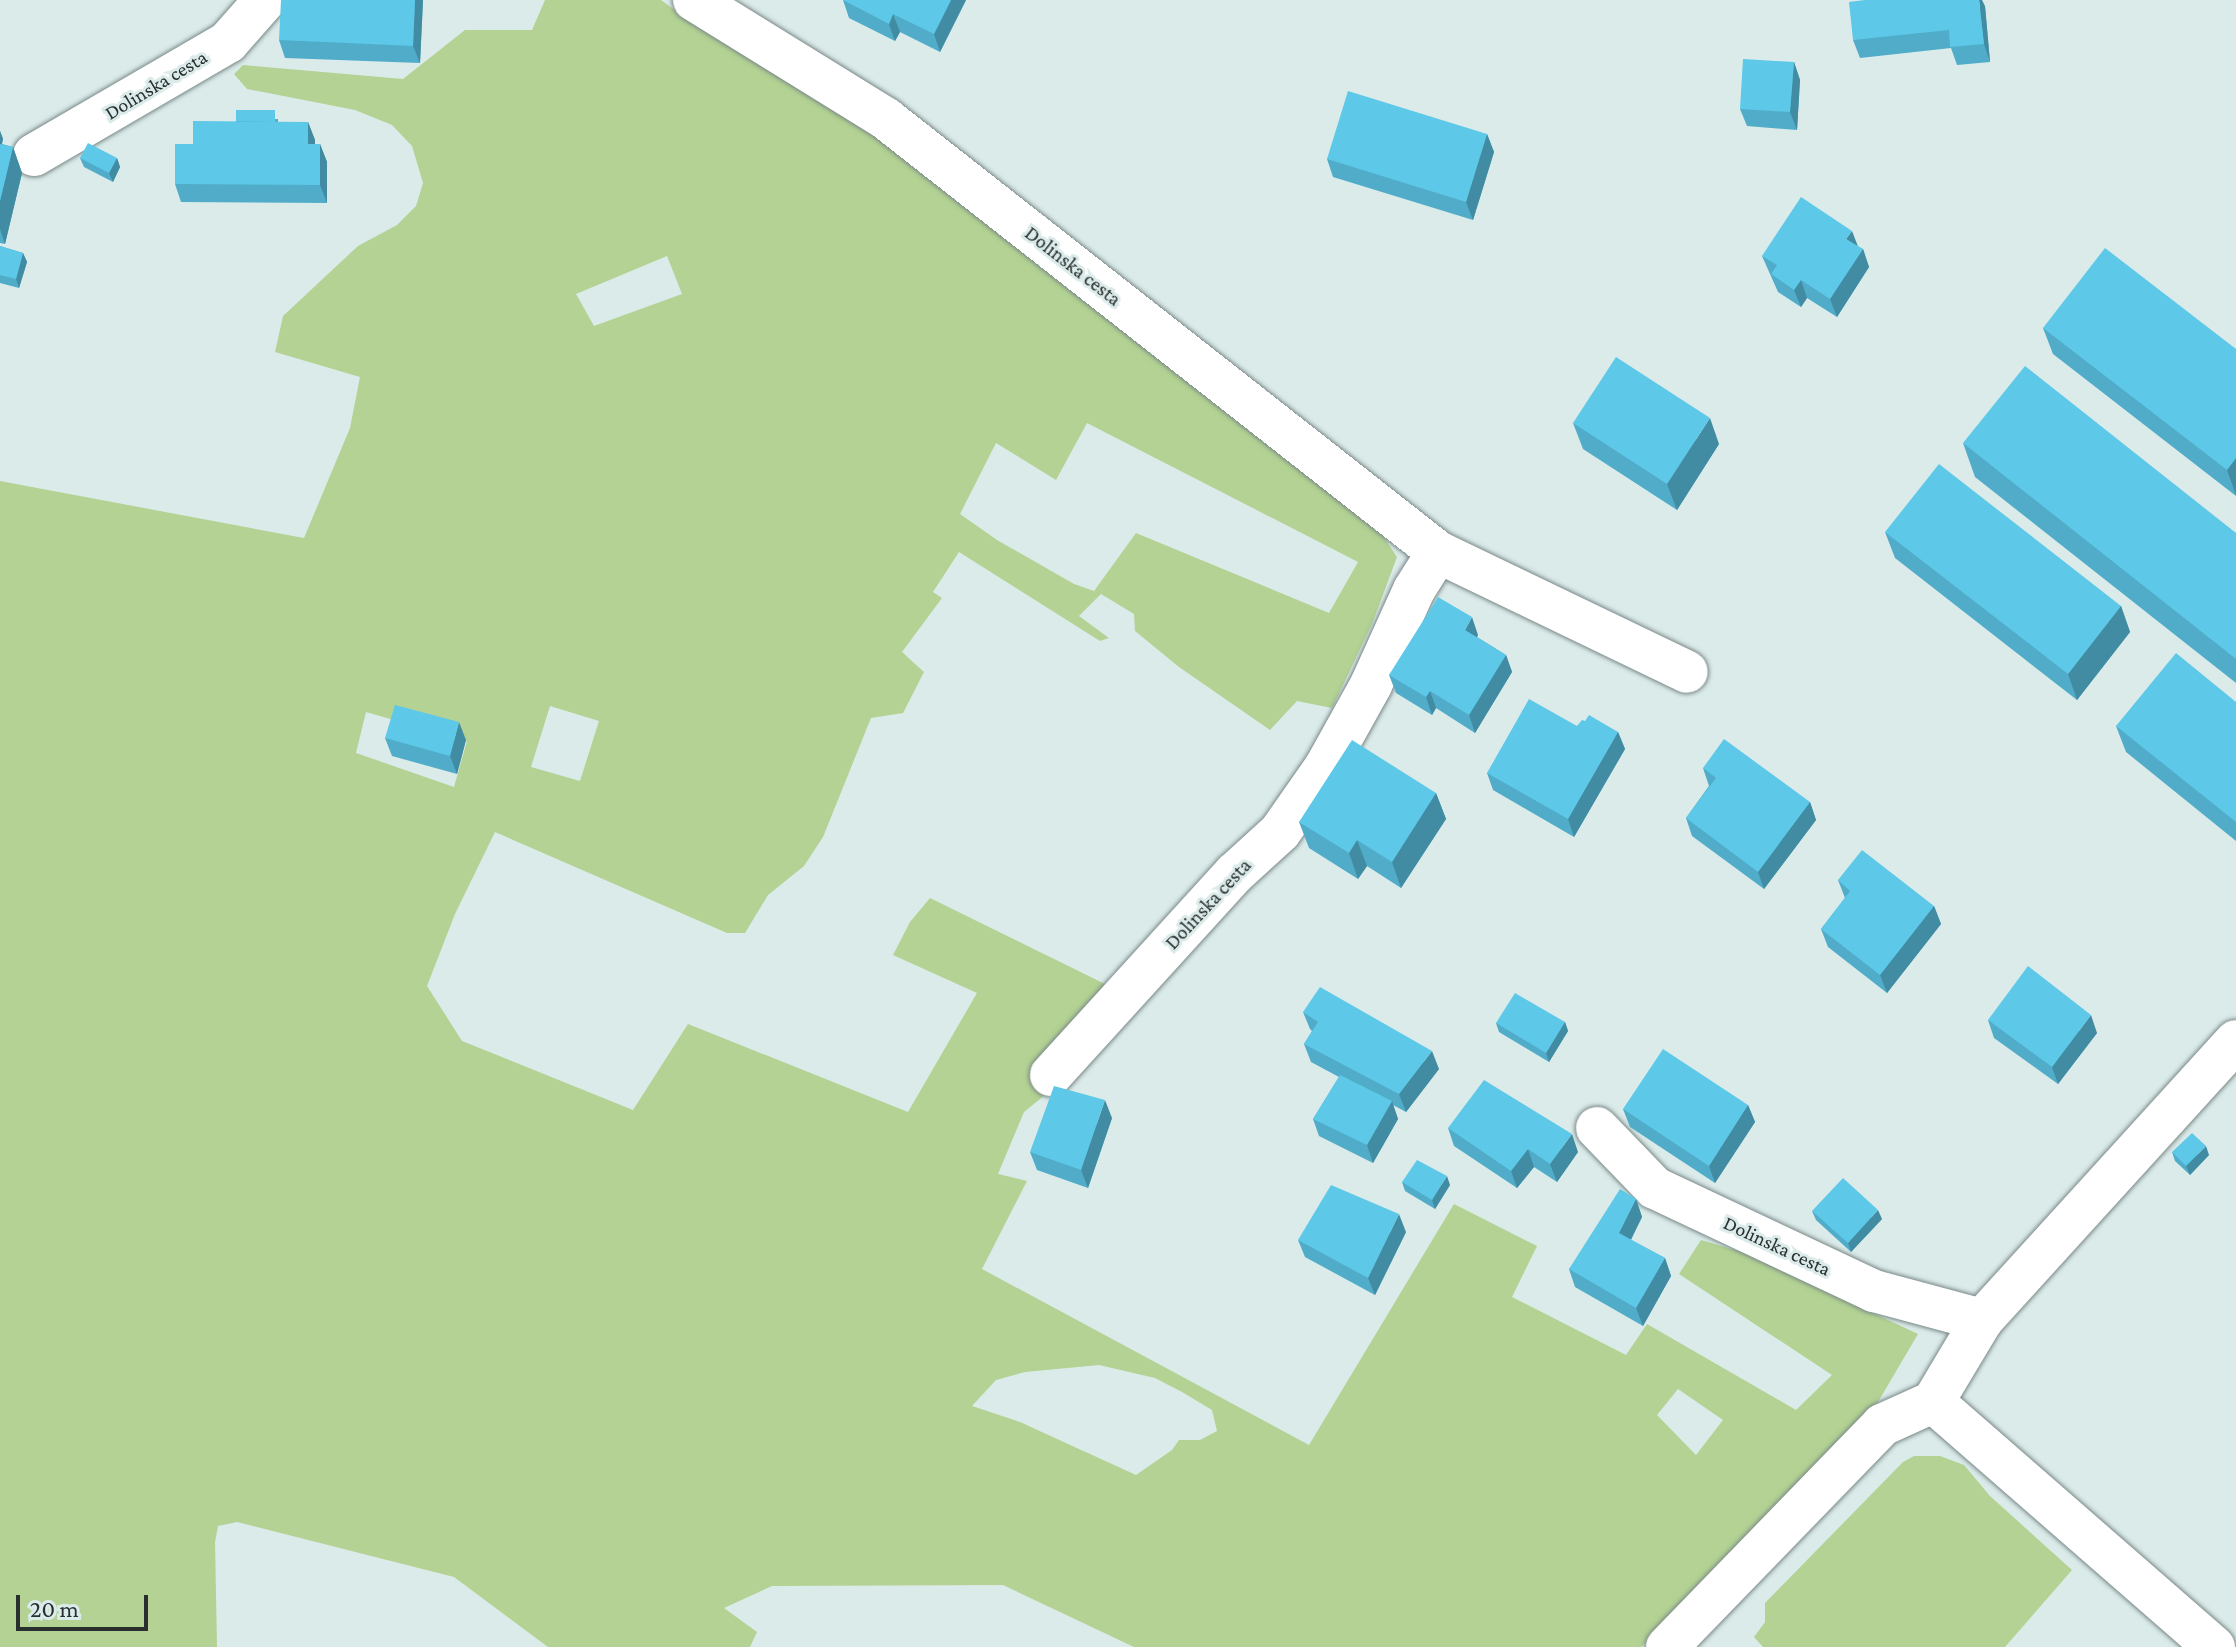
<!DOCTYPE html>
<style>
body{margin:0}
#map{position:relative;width:2236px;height:1647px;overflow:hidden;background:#dbebea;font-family:"Crimson Pro",serif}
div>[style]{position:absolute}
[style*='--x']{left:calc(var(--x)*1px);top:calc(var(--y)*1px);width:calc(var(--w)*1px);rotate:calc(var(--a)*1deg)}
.green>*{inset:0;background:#b3d293}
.roads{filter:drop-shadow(0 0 2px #798887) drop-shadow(0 0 2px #798887)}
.minor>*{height:42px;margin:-21px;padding:0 21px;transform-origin:21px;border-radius:21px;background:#fff}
.wall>*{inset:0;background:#50acc8}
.shaded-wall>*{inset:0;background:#418ca2}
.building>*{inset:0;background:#5dc8e8}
span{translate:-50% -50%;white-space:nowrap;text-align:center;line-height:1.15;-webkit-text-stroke:6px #dbebea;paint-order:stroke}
.street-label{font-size:20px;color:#292f2f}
.scale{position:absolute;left:16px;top:1595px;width:132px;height:36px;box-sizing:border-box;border:4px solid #292f2f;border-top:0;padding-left:10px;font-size:24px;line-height:28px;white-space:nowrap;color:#292f2f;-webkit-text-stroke:6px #dbebea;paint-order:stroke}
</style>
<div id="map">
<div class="green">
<div style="clip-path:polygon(evenodd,545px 0,661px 0,694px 24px,894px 145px,1365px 509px,1397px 557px,1372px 624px,1332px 708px,1297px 701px,1270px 730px,1179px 667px,1135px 631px,1134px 614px,1101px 594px,1079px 616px,1109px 638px,1100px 641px,959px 552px,933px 592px,942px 598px,902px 652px,924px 672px,903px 713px,871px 718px,823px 837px,804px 866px,768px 895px,745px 933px,727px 933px,495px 832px,455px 914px,427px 986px,462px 1041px,633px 1110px,688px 1024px,908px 1112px,977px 993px,893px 955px,910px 922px,930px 898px,1111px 987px,1044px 1068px,1045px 1095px,1024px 1112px,998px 1174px,1027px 1181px,982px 1269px,1309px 1445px,1454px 1204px,1537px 1246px,1512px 1297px,1626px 1355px,1647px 1324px,1796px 1410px,1832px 1375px,1679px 1274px,1701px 1240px,1745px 1253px,1918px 1334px,1878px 1402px,1723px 1575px,1641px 1647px,1134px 1647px,1003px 1585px,772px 1586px,724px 1608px,757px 1632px,750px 1647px,548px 1647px,454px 1577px,237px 1522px,218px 1526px,215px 1542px,217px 1647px,0 1647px,0 481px,304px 538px,350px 428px,360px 377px,275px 352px,283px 316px,358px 246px,397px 225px,416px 206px,423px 183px,412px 146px,392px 125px,355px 110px,247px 89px,234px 74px,243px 65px,403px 79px,465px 30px,532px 30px,545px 0,667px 256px,682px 294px,594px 326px,576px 294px,667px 256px,545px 0,1087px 423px,1358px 562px,1329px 613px,1136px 533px,1094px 591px,1074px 584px,997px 540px,960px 514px,996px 443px,1056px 480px,1087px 423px,545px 0,550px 706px,599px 721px,580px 781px,531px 767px,550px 706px,545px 0,366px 712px,467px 741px,454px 787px,356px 753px,366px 712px,545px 0,1099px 1365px,1155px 1378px,1182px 1392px,1212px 1410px,1217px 1431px,1200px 1440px,1179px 1440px,1172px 1450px,1136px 1475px,1020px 1422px,972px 1406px,996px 1380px,1025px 1372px,1099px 1365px,545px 0,1678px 1389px,1723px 1420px,1696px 1455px,1657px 1415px,1678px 1389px)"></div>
<div style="clip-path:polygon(1914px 1456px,1940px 1456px,1964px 1465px,1990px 1496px,2072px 1570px,2005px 1647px,1763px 1647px,1754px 1637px,1765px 1622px,1765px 1603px,1903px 1462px)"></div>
</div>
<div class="roads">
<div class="minor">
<div style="--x:694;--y:0;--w:225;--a:31.7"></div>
<div style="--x:885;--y:118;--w:703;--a:38.13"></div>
<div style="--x:1438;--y:552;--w:45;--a:122.3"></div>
<div style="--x:1414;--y:590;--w:104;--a:114.4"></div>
<div style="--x:1371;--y:685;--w:93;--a:119.1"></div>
<div style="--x:1326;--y:766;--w:80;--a:124.9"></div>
<div style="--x:1280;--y:832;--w:62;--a:137.6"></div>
<div style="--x:1234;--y:874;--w:272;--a:132.3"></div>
<div style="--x:34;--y:155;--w:225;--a:-30.2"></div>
<div style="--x:228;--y:42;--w:56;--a:-48.6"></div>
<div style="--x:1438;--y:552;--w:276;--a:25.7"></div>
<div style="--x:1597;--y:1128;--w:83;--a:46"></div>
<div style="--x:1655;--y:1188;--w:242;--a:25.2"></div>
<div style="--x:1874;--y:1291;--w:112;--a:15"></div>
<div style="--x:1667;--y:1647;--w:309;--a:-45.9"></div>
<div style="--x:1882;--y:1425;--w:56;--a:-24.3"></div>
<div style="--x:2214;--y:1647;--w:373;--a:-138.9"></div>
<div style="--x:1933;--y:1402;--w:96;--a:-59.1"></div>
<div style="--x:1982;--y:1320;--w:377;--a:-47.7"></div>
</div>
</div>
<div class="wall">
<div style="clip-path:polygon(423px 0,420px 63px,285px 58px,279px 40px)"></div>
<div style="clip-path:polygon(843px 0,966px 0,940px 52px,900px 32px,895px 41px,849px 18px)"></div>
<div style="clip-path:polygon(1985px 6px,1990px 62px,1957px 65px,1951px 48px,1860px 58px,1853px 40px)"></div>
<div style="clip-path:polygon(1794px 62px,1800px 80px,1797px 130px,1747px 126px,1740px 109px)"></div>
<div style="clip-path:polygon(278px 119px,278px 122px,308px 122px,315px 140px,315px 144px,320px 144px,327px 162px,327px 203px,181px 202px,175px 184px,236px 121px)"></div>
<div style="clip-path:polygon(0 131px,3px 139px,2px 144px,13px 147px,22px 173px,5px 244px,0 243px)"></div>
<div style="clip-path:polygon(1487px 134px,1494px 152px,1473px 220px,1333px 177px,1327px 159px)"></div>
<div style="clip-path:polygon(80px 158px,117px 158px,120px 167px,113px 182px,84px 167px)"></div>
<div style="clip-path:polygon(0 246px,23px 253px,27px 262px,19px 288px,0 283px)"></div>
<div style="clip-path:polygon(1857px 246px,1863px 249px,1869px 267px,1837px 317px,1807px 298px,1801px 307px,1778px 292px,1762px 256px)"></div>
<div style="clip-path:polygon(2043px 328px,2236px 349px,2236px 496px,2053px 354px)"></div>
<div style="clip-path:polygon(1573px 423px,1719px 444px,1677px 510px,1583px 449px)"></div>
<div style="clip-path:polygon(1963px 443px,2236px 533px,2236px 683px,1975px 477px)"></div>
<div style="clip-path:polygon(1885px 532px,2121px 606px,2130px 632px,2077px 700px,1895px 558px)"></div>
<div style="clip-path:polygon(1478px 635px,1477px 637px,1506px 655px,1512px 672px,1475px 733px,1436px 708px,1432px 715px,1396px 693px,1389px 675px)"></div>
<div style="clip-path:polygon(2236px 702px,2236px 841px,2126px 752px,2116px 726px)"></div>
<div style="clip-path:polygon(1585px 721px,1618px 732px,1625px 749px,1574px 837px,1493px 790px,1487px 773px,1577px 726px)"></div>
<div style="clip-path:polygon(385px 738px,466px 740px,457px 774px,392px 756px)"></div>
<div style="clip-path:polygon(1703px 768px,1810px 802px,1816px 820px,1764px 889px,1692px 836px,1686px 818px,1709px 786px)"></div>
<div style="clip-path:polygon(1436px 793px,1446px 819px,1401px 888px,1367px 866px,1358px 879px,1309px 848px,1299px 822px)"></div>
<div style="clip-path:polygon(1838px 880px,1934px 906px,1941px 924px,1887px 993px,1828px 947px,1821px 929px,1845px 898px)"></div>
<div style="clip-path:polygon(1303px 1012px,1439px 1069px,1406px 1112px,1393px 1105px,1398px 1119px,1373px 1163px,1319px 1136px,1313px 1119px,1339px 1077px,1311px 1062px,1304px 1044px,1312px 1031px,1310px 1029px)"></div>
<div style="clip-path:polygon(1988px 1020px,2097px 1033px,2058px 1084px,1994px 1038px)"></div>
<div style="clip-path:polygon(1565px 1022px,1568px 1031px,1549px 1062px,1499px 1032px,1496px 1023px)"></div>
<div style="clip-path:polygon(1748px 1105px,1755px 1122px,1715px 1183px,1630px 1127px,1623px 1109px)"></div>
<div style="clip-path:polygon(1112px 1118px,1088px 1188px,1037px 1170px,1030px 1152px)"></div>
<div style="clip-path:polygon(1448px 1128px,1578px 1152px,1557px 1182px,1534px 1167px,1517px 1188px,1454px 1146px)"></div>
<div style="clip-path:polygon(2172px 1152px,2209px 1155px,2190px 1175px,2175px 1161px)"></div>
<div style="clip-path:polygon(1402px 1182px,1450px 1185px,1435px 1209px,1405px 1191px)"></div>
<div style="clip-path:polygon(1636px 1199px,1642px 1217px,1631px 1240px,1665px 1258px,1671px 1276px,1643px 1326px,1575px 1287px,1569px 1269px)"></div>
<div style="clip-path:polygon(1812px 1211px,1882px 1219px,1851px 1252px,1816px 1220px)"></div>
<div style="clip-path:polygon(1406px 1232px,1375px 1295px,1305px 1257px,1298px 1240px)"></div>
</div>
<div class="shaded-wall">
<div style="clip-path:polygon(415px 0,423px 0,420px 63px,413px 46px)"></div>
<div style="clip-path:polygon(951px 0,966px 0,940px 52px,934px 34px)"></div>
<div style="clip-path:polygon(1979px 0,1982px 0,1985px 6px,1990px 62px,1984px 44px)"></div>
<div style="clip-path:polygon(893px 14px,900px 32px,895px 41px,889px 24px)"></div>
<div style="clip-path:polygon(1794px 62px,1800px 80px,1797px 130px,1790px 112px)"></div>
<div style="clip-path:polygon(308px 122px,315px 140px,315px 162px,308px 144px)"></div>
<div style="clip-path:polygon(0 131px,3px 139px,0 151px)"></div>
<div style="clip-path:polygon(1487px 134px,1494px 152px,1473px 220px,1466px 202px)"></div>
<div style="clip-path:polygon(320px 144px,327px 162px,327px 203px,320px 185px)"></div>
<div style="clip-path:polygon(13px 147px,22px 173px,5px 244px,0 229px,0 201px)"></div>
<div style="clip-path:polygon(117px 158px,120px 167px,113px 182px,109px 173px)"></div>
<div style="clip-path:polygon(1852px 231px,1859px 249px,1846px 239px)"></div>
<div style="clip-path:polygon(1863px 249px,1869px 267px,1837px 317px,1830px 299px)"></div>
<div style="clip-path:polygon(23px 253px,27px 262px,19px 288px,16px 279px)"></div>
<div style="clip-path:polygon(1801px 280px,1807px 298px,1801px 307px,1794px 290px)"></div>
<div style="clip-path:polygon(1710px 418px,1719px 444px,1677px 510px,1667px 484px)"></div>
<div style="clip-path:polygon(2236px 458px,2236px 495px,2227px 470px)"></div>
<div style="clip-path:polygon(2121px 606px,2130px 632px,2077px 700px,2068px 674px)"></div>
<div style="clip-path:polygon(1472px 617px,1478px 635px,1471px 648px,1465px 630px)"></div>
<div style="clip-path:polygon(1506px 655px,1512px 672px,1475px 733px,1469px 715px)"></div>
<div style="clip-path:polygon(1430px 691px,1436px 708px,1432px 715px,1426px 697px)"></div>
<div style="clip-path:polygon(459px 722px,466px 740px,457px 774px,450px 756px)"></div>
<div style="clip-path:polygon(1618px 732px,1625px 749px,1574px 837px,1568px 819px)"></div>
<div style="clip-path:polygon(1436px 793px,1446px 819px,1401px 888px,1392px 862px)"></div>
<div style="clip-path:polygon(1810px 802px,1816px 820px,1764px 889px,1758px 872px)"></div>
<div style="clip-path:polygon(1357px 840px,1367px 866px,1358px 879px,1349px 853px)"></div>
<div style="clip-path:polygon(1934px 906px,1941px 924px,1887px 993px,1880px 975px)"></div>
<div style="clip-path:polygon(2091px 1015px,2097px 1033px,2058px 1084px,2052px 1067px)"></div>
<div style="clip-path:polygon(1565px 1022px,1568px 1031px,1549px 1062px,1546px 1053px)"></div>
<div style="clip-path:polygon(1432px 1051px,1439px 1069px,1406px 1112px,1399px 1094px)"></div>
<div style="clip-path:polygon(1105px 1100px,1112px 1118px,1088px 1188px,1081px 1170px)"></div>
<div style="clip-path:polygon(1392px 1101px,1398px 1119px,1373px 1163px,1367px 1145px)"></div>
<div style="clip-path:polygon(1748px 1105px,1755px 1122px,1715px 1183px,1709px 1166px)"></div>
<div style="clip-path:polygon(1572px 1134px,1578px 1152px,1557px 1182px,1550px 1164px)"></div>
<div style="clip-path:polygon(2206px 1146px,2209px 1155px,2190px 1175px,2186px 1166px)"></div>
<div style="clip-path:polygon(1528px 1149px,1534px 1167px,1517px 1188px,1511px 1171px)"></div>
<div style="clip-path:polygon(1447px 1176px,1450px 1185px,1435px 1209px,1432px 1200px)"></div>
<div style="clip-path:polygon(1636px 1199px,1642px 1217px,1625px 1251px,1619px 1233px)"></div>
<div style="clip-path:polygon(1878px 1210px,1882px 1219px,1851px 1252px,1848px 1243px)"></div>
<div style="clip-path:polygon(1399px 1214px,1406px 1232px,1375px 1295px,1368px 1278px)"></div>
<div style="clip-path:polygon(1665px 1258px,1671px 1276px,1643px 1326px,1636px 1308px)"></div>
</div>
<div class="building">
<div style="clip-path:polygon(281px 0,415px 0,413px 46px,279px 40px)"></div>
<div style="clip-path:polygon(843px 0,951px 0,934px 34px,893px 14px,889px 24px)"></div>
<div style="clip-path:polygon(1865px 0,1979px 0,1984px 44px,1950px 47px,1949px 30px,1853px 40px,1849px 2px)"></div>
<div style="clip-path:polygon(1743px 59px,1794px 62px,1790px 112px,1740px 109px)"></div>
<div style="clip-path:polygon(1348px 91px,1487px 134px,1466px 202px,1327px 159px)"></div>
<div style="clip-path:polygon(236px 110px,275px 110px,275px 122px,236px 121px)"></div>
<div style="clip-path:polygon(193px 121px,308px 122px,308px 144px,320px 144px,320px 185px,175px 184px,175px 144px,193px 144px)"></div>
<div style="clip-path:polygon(88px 143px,117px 158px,109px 173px,80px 158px)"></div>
<div style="clip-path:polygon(0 144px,13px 147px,0 201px)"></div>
<div style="clip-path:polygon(1801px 197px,1852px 231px,1846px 239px,1863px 249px,1830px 299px,1801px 280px,1794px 290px,1771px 274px,1777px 265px,1762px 256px)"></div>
<div style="clip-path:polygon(0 246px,23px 253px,16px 279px,0 275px)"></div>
<div style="clip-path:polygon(2105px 248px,2236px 349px,2236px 458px,2227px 470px,2043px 328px)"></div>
<div style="clip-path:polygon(1616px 357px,1710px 418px,1667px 484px,1573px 423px)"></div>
<div style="clip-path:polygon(2025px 366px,2236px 533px,2236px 659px,1963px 443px)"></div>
<div style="clip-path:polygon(1939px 464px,2121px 606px,2068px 674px,1885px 532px)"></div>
<div style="clip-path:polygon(1438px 597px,1472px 617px,1465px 630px,1506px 655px,1469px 715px,1430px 691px,1426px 697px,1389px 675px)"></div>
<div style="clip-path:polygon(2176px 653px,2236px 702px,2236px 822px,2116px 726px)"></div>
<div style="clip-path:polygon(1529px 699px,1577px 726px,1582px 720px,1585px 721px,1589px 715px,1618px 732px,1568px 819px,1487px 773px)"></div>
<div style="clip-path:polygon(395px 705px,459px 722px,450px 756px,385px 738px)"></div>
<div style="clip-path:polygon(1724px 739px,1810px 802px,1758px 872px,1686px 818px,1716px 778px,1703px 768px)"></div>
<div style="clip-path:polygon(1352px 740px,1436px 793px,1392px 862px,1357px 840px,1349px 853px,1299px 822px)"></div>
<div style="clip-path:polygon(1862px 850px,1934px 906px,1880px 975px,1821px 929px,1850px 891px,1838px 880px)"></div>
<div style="clip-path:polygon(2028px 966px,2091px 1015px,2052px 1067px,1988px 1020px)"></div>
<div style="clip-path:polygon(1320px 987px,1432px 1051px,1399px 1094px,1304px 1044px,1318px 1022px,1303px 1012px)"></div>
<div style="clip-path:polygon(1515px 993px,1565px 1022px,1546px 1053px,1496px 1023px)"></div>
<div style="clip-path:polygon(1663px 1049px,1748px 1105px,1709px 1166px,1623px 1109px)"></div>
<div style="clip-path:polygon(1340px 1075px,1392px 1101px,1367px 1145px,1313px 1119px)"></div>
<div style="clip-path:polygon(1484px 1080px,1572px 1134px,1550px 1164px,1528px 1149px,1511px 1171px,1448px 1128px)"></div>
<div style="clip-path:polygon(1054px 1086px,1105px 1100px,1081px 1170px,1030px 1152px)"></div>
<div style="clip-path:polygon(2192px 1133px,2206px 1146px,2186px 1166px,2172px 1152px)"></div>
<div style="clip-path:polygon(1417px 1160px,1447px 1176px,1432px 1200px,1402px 1182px)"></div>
<div style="clip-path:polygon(1843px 1178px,1878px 1210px,1848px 1243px,1812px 1211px)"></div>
<div style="clip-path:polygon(1331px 1185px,1399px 1214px,1368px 1278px,1298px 1240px)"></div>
<div style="clip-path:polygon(1620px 1189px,1636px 1199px,1619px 1233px,1665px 1258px,1636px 1308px,1569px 1269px)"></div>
</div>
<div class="street-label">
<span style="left:156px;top:85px;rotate:-31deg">Dolinska cesta</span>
<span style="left:1073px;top:266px;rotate:38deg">Dolinska cesta</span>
<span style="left:1208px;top:904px;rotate:-47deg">Dolinska cesta</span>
<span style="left:1777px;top:1246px;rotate:25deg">Dolinska cesta</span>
</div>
<div class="scale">20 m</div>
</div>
